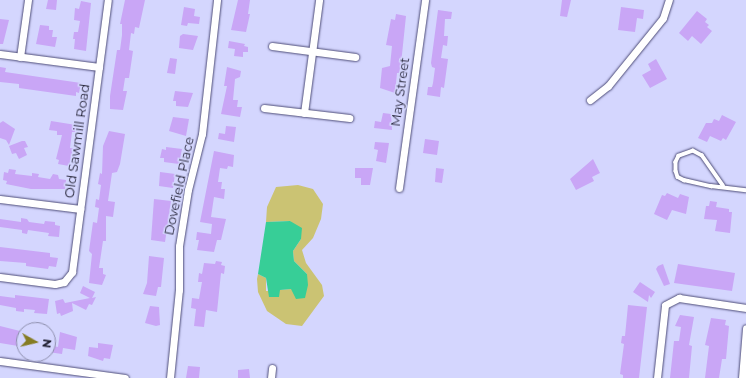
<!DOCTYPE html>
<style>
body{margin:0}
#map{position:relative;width:746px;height:378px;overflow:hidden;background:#d4d6fe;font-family:Montserrat,sans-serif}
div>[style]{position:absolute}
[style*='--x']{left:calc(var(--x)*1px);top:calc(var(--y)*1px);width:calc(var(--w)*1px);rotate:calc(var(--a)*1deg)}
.green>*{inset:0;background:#cbc373}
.water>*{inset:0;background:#37ce97}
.building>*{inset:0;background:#c9a6f6}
.roads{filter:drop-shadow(0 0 1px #4e4d78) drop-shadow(0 0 1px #4e4d78)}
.service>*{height:3.5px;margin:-1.75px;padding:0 1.75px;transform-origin:1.75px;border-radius:1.75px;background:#fff}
.minor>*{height:7px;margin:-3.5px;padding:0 3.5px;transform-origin:3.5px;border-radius:3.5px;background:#fff}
span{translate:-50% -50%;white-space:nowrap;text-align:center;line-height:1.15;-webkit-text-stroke:3px #d4d6fe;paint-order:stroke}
.street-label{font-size:13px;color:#201f32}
.north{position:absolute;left:16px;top:322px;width:40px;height:40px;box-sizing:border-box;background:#d4d6fe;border:1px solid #8c8dac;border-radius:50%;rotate:98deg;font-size:11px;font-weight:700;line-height:16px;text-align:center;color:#201f32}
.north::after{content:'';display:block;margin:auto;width:14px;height:18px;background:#857c23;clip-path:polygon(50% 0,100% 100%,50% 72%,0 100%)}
</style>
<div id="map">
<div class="green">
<div style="clip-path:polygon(298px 185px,313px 189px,323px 204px,321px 219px,313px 238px,302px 250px,306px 263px,322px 285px,324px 296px,302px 326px,286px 324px,267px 311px,258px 292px,257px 279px,258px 274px,266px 278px,266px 291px,291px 289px,307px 274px,294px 261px,293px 251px,301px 239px,290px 221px,266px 222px,267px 207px,276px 187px)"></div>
</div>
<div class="water">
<div style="clip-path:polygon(290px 221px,302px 228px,301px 239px,293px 251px,294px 261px,307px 274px,308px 285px,305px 298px,296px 299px,291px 289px,280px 290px,279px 297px,269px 297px,266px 278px,258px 274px,266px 222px)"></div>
</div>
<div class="building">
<div style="clip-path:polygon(48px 0,57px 0,56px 10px,46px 9px)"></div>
<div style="clip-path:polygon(125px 0,145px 0,139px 28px,135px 27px,134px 34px,131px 33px,129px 50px,133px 51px,129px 78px,125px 78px,123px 91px,127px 91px,123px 110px,110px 109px,110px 96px,117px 50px,120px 50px,122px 35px,122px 24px,120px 24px)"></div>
<div style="clip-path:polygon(238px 0,250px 0,248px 14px,250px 14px,246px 32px,231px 30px)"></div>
<div style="clip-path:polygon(562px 0,571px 0,567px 17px,560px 16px)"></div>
<div style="clip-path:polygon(81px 1px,91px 3px,86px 51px,74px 49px,75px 39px,73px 39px,74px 32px,78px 32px,80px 21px,74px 20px,75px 8px,79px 9px)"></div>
<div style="clip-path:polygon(184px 7px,195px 9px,194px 16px,200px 17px,199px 24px,188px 23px,187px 26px,181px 25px)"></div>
<div style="clip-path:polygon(621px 7px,644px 10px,643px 19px,637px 18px,635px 32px,618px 30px)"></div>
<div style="clip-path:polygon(438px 10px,452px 12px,451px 19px,445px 19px,444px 36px,448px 36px,447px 46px,443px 45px,441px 58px,448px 59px,444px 88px,441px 87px,440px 97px,427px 95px,428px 87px,432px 87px,433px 83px,435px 68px,432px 67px,431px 63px)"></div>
<div style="clip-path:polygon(697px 11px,707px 19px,705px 22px,709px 25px,707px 27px,712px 31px,701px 44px,692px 36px,688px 41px,679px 33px)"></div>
<div style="clip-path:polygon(396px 14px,406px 16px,401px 64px,399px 73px,397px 73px,395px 93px,380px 88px,382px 68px,390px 66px,392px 46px,386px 45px,391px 19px,395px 20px)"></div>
<div style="clip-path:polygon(0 19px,9px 20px,3px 44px,0 44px)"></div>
<div style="clip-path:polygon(40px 25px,49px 26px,49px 30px,53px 30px,52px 37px,57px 37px,55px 47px,36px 44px)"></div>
<div style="clip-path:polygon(183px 34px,198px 36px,193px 50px,179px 48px,180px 36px)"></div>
<div style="clip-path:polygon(229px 41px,245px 44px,244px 46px,248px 47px,248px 52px,243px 52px,243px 57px,234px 56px,235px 49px,228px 48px)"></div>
<div style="clip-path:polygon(170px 58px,177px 59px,175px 74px,167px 73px)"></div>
<div style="clip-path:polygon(656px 59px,667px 79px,650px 88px,642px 75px,651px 70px,648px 64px)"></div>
<div style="clip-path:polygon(0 67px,6px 68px,5px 72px,81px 83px,79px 93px,76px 92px,76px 96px,19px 88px,19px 84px,0 82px)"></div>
<div style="clip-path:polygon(227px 67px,241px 71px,240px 77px,235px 79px,233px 100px,238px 100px,237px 107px,242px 107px,240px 117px,221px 114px,227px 86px,224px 86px)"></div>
<div style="clip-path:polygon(175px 91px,193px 93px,188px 107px,176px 106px,176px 101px,173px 101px)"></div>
<div style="clip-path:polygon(383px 113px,391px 114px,392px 130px,374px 128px,375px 121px,381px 122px)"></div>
<div style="clip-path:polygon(722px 115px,736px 122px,726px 140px,723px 138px,721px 141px,710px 136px,707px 142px,698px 138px,706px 123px,712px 123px,714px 119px,719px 121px)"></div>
<div style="clip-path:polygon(173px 117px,189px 119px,186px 136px,169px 131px)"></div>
<div style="clip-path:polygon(3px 121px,15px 129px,9px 145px,6px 140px,0 138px,0 123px)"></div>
<div style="clip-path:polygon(51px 121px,76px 125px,75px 132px,72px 132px,70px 148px,73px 148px,69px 166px,58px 164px,59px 160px,56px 159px,62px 135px,57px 135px,57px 131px,49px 130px)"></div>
<div style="clip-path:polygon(226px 126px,236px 127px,234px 142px,218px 139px,219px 133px,225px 134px)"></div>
<div style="clip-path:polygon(109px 131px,125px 134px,120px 164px,117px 172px,112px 173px,108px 201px,115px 202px,113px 217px,106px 216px,106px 241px,103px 241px,99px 268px,103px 268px,103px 274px,106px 275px,102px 285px,89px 283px,92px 254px,89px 251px,93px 222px,97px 223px,99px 208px,95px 207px,96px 199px,99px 200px,101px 185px,98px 184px,100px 173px,102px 174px,103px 146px)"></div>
<div style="clip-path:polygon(425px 139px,439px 141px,437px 155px,423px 153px)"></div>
<div style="clip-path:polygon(22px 141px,25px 141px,28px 147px,24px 148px,27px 155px,19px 159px,16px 153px,12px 154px,9px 146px)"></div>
<div style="clip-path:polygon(375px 142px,389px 143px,386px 163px,376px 161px,378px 150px,374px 149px)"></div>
<div style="clip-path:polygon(166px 147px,182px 149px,179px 164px,164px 162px,164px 158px,160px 158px,162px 149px,166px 150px)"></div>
<div style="clip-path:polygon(214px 151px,234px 155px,233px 167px,228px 166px,227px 169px,220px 168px,218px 182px,222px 182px,221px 189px,225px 189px,224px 199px,214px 197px,211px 217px,226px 219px,221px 240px,217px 240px,214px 252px,197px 250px,199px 240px,196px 240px,197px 232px,211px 234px,212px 224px,200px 222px)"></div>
<div style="clip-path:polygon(593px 159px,600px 173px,592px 177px,594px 181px,576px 190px,570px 179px)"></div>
<div style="clip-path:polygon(355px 168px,373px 168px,370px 185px,361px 185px,361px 178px,355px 178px)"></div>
<div style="clip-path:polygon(436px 168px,444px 169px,442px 183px,435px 182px)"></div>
<div style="clip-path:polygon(9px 169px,16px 170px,15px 174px,32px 176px,32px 173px,39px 174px,38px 177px,50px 179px,53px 174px,58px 175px,59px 179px,66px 180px,65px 189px,31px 189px,6px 184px,7px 181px,3px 180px,4px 172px,8px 173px)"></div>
<div style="clip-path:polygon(160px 172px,175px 174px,173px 188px,159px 186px)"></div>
<div style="clip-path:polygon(667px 193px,678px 198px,680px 194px,689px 197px,686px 214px,672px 210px,667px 220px,654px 214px,662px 195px,665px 196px)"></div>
<div style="clip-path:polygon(154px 199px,171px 201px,165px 242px,151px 240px)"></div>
<div style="clip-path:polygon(710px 201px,717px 202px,716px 207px,729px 209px,729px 212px,732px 212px,730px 233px,715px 231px,717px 220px,704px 219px,706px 206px,709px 206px)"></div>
<div style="clip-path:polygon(21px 218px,27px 219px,29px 222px,44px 224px,45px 221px,55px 222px,55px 225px,60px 226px,59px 237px,48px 236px,49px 233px,28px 230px,27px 234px,22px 233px,22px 230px,0 227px,0 219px,21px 222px)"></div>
<div style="clip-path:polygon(0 247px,50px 253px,50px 257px,58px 258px,56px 267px,49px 266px,48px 269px,26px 266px,26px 263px,0 261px)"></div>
<div style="clip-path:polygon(149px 256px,164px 258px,161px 287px,158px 287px,156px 296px,143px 294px,147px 283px)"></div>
<div style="clip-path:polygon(216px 261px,222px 262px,221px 265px,225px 266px,224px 274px,221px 273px,217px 312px,206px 310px,204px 327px,194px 326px,196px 309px,191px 308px,192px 298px,199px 299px,202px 282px,198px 282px,199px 273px,202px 274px,204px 263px,215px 264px)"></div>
<div style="clip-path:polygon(663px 264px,670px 284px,664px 286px,656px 269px,658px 266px)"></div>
<div style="clip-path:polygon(678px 264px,735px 273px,732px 291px,674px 283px)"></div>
<div style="clip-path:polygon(640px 282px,655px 292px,651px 298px,649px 295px,648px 302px,633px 292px)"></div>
<div style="clip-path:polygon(83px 286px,95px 292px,92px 298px,96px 297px,92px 305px,89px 304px,86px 310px,72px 303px,73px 311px,61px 316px,60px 313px,57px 314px,55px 301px,63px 299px,65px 303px,90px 298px,80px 293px)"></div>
<div style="clip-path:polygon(15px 295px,49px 299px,47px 314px,34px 313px,35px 310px,24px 309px,24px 312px,16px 311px,16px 308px,0 305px,0 296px,15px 298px)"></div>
<div style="clip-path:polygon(628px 305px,647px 307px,639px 378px,623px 378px,623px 375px,620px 374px,624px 344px,621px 343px,622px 336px,625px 336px)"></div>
<div style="clip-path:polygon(150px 306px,159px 307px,160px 325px,156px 326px,145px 323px)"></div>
<div style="clip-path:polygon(680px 315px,694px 317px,689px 345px,692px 346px,689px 378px,670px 378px,674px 341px,679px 341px,681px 327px,675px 326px)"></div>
<div style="clip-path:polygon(711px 318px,726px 320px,725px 325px,729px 326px,726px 359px,722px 359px,719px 378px,705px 378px,709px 346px,705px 345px)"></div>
<div style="clip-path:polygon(0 326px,24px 332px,24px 347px,0 343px)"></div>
<div style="clip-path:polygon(60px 332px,77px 337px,75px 350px,63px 348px,62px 354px,48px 352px,48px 345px,58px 347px)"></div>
<div style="clip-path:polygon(98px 343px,113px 345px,110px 359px,104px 358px,103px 361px,88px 356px,89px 347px,98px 348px)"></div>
<div style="clip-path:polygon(188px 366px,200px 367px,199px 378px,186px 378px)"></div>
<div style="clip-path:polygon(249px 369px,250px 378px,238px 378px,238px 370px)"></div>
</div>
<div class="roads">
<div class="service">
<div style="--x:723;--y:186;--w:37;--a:-125"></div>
<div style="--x:702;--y:156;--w:10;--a:-151"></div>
<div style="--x:693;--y:151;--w:15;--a:160"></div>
<div style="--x:679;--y:156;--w:7;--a:117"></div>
<div style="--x:676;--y:162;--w:9;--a:90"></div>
<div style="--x:676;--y:171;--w:6;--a:72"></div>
<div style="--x:678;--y:177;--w:7;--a:27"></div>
<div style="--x:684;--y:180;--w:28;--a:13"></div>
<div style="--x:711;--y:186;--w:35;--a:7"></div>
</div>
<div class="minor">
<div style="--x:272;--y:46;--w:84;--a:7.5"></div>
<div style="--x:0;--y:54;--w:100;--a:7.5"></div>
<div style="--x:20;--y:57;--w:58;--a:-82"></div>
<div style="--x:590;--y:100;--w:23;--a:-38"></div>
<div style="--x:608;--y:86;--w:87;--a:-51"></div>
<div style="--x:663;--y:18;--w:19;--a:-72"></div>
<div style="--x:264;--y:108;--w:86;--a:6.7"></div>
<div style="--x:304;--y:113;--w:114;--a:-82.4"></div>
<div style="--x:399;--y:188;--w:190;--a:-82.1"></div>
<div style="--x:0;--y:199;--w:81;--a:7.1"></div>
<div style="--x:0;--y:277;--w:55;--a:7.3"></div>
<div style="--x:55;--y:284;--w:9;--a:-13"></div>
<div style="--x:64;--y:282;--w:13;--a:-51"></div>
<div style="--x:72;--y:272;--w:274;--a:-82.5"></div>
<div style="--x:0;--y:361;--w:126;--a:7.7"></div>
<div style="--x:170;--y:378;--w:88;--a:-84.2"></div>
<div style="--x:179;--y:290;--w:44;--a:-90"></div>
<div style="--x:179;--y:246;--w:57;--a:-80.9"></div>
<div style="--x:188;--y:190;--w:58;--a:-76"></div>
<div style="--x:202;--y:134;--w:135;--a:-83.6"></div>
<div style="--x:271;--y:378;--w:10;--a:-84"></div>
<div style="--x:657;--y:378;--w:73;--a:-83.7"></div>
<div style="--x:665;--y:305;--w:16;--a:-27"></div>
<div style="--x:679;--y:298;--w:68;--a:8.5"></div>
<div style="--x:742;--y:378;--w:50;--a:-85.4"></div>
</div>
</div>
<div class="street-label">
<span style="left:400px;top:92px;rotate:-82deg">May Street</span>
<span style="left:77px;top:141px;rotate:-82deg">Old Sawmill Road</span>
<span style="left:179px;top:186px;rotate:-78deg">Dovefield Place</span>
</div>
<div class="north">N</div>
</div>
